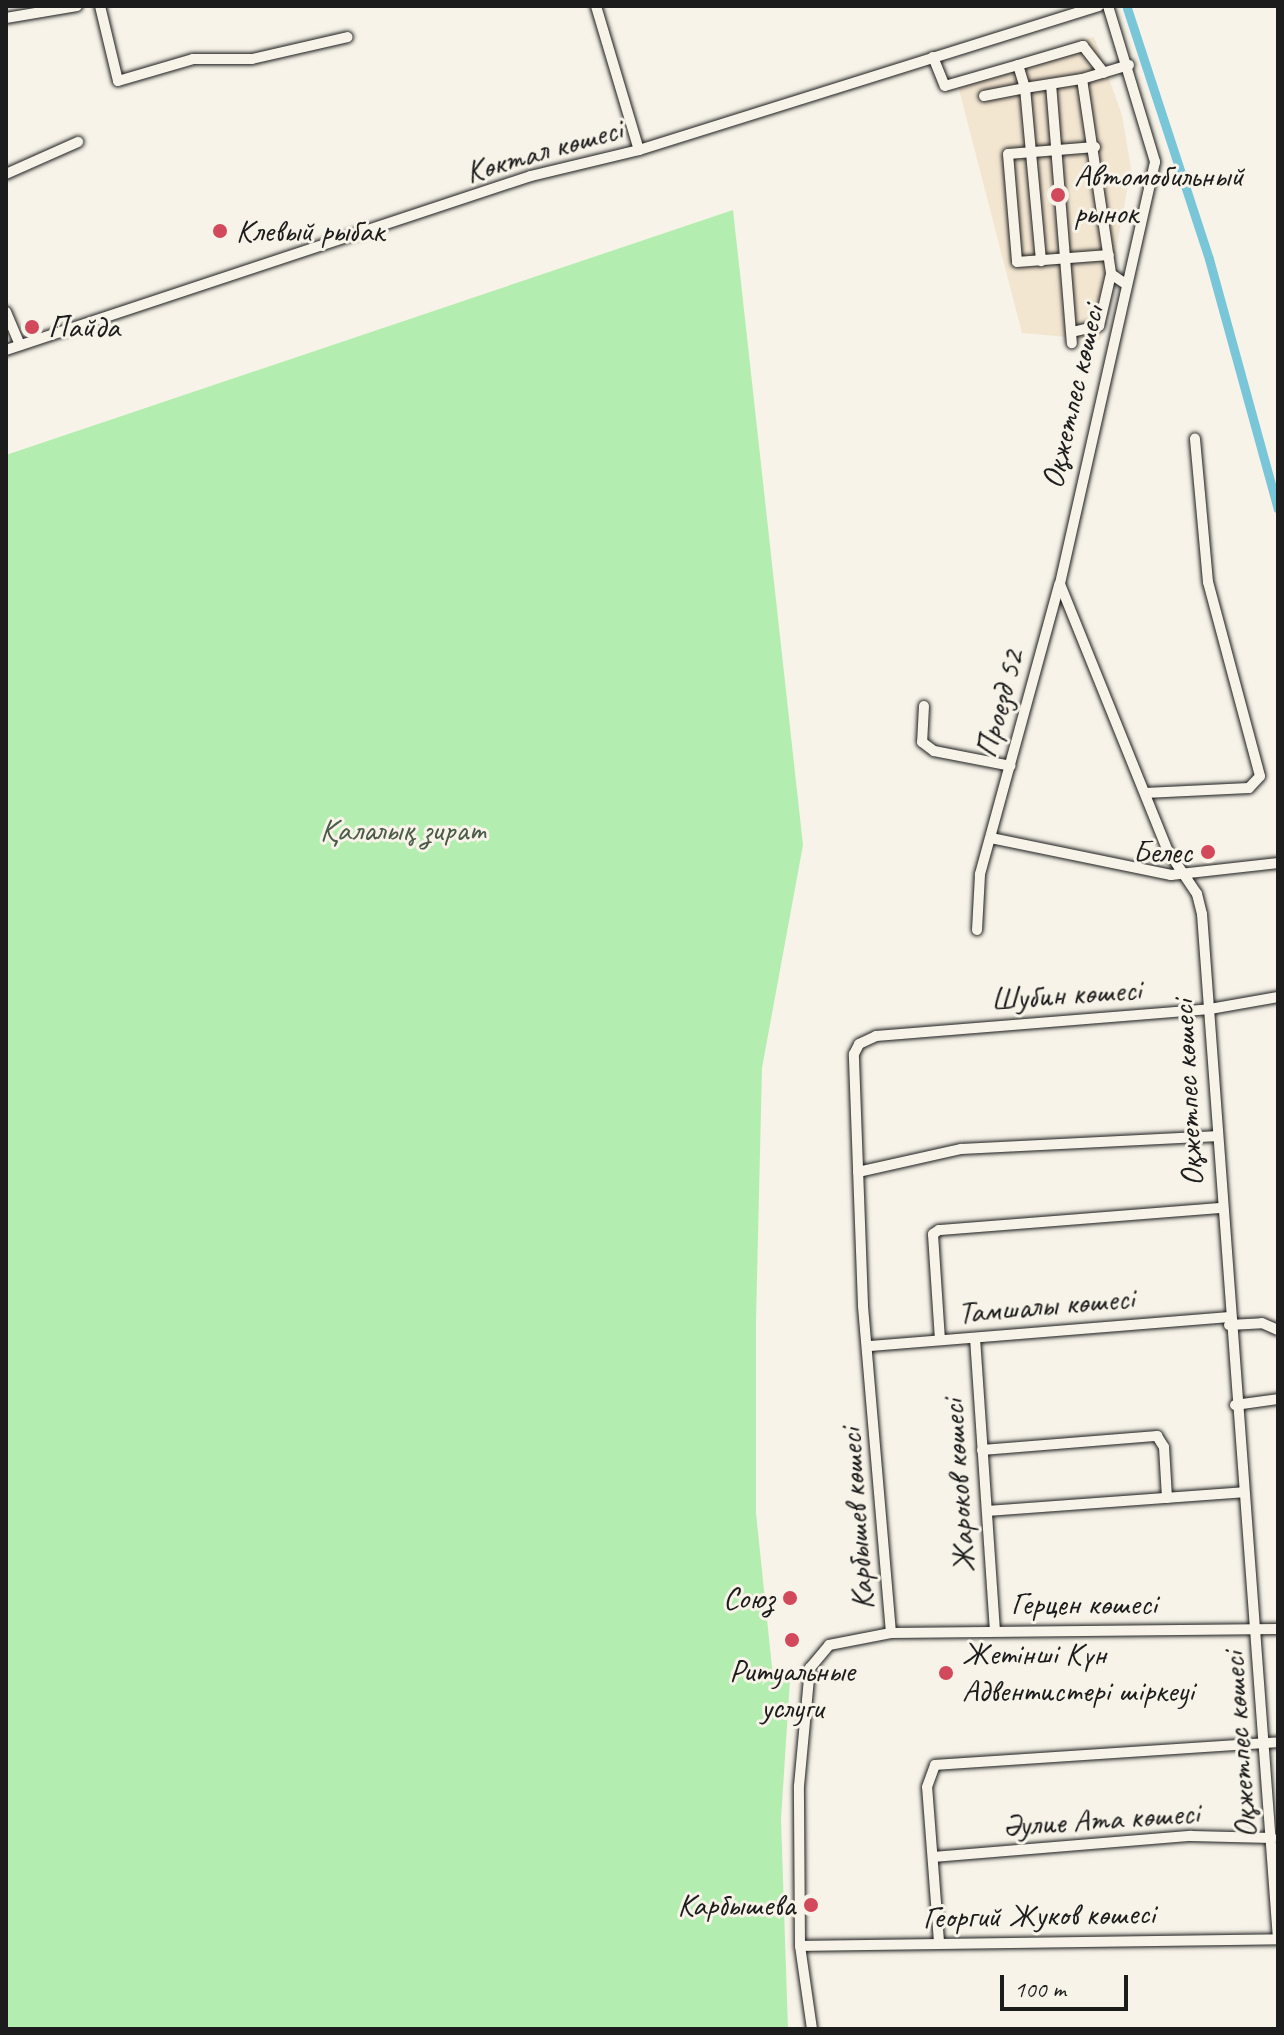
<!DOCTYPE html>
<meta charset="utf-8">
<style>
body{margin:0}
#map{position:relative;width:1284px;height:2035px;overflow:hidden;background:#f7f3e8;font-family:Caveat,sans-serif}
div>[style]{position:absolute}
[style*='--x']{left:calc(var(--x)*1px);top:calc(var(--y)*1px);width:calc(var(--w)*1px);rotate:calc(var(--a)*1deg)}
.built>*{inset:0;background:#f3e6d1}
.green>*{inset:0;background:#b4edb0}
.canal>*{height:9px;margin:-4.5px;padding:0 4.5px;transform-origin:4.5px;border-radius:4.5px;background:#7ac6d9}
.roads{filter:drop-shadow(0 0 2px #1c1c1c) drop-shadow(0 0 2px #1c1c1c)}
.minor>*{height:10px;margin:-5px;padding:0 5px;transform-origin:5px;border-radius:5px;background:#f7f3e8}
.dots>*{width:22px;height:22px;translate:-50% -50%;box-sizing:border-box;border:4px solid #f7f3e8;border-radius:50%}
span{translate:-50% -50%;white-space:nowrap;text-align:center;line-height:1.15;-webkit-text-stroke:6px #f7f3e8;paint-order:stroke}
.street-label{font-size:32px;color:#1c1c1c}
.poi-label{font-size:32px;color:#1c1c1c}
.left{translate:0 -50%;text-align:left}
.right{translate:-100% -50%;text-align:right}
.park-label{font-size:32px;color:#4a5b48}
.frame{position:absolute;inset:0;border:8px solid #1c1c1c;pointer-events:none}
.scale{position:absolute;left:1000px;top:1975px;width:128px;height:36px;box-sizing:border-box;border:4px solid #1c1c1c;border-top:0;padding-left:10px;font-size:24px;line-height:28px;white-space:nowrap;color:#1c1c1c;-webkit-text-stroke:6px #f7f3e8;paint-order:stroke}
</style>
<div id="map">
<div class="built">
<div style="clip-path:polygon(1094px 37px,1122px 115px,1131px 168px,1100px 340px,1022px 333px,956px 78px)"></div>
</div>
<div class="green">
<div style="clip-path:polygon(733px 210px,803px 845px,762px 1068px,756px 1321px,756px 1513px,773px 1677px,790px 1680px,781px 1819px,788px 2029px,6px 2029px,6px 455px)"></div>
</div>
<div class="canal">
<div style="--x:1127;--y:8;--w:264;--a:71.9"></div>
<div style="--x:1209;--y:259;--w:259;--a:74.6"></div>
</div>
<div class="roads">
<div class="minor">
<div style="--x:100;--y:6;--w:77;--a:76.5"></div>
<div style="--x:118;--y:81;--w:78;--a:-16.3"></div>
<div style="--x:193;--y:59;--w:59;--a:0"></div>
<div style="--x:252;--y:59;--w:98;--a:-12.9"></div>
<div style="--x:596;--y:6;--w:150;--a:73.4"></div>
<div style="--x:1108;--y:6;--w:163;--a:73.2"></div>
<div style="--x:1155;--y:162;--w:433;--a:102.7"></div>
<div style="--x:1060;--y:584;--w:288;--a:68"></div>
<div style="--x:1168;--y:851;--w:52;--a:56"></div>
<div style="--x:1197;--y:894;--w:21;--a:76"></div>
<div style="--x:1202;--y:914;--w:1027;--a:85.76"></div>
<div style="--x:6;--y:18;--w:72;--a:-9.6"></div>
<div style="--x:933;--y:57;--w:31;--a:68"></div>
<div style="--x:945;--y:86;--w:76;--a:-16"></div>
<div style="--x:1018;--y:65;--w:24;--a:73"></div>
<div style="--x:1025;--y:88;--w:58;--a:-9"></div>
<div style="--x:1082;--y:79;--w:197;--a:81.5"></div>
<div style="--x:1111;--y:274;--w:18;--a:34"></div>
<div style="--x:1018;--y:65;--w:68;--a:-16.3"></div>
<div style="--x:1083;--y:46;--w:34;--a:52"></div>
<div style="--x:1082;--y:79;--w:49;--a:-16.6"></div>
<div style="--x:1051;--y:84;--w:260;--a:85.4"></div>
<div style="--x:984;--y:96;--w:42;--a:-11"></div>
<div style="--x:1025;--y:88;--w:174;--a:84.7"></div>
<div style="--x:1095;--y:147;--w:87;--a:175.4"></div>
<div style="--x:1008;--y:154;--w:108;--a:85.2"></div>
<div style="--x:1017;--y:262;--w:92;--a:-4.4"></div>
<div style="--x:6;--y:174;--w:79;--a:-24"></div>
<div style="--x:6;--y:312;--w:36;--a:67"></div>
<div style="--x:1072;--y:332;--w:28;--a:-13"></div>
<div style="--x:1099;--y:326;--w:53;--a:-77"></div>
<div style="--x:6;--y:350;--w:553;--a:-18.34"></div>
<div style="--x:531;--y:176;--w:111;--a:-13.5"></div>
<div style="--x:639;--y:150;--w:482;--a:-17.4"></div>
<div style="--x:924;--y:706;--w:36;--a:93"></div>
<div style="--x:922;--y:742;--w:15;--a:37"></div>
<div style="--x:934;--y:751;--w:78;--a:11"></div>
<div style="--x:1145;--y:793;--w:104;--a:-2.8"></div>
<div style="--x:1249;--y:788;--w:16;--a:-47"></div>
<div style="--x:1260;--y:776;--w:201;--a:-105"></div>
<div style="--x:1208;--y:582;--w:144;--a:-95.2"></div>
<div style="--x:991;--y:838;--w:184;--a:11.6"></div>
<div style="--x:1171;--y:875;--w:108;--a:-6.4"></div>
<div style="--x:977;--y:930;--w:56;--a:-86.9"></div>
<div style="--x:980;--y:874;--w:300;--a:-74.7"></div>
<div style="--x:858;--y:1172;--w:106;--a:-12.6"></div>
<div style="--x:961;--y:1149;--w:254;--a:-2.9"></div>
<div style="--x:1229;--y:1325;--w:33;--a:-3"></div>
<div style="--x:1262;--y:1323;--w:17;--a:24"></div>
<div style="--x:975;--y:1338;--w:293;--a:86.1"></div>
<div style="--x:940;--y:1340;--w:106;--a:-93.8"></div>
<div style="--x:933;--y:1234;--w:7;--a:-34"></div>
<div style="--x:939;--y:1230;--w:283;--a:-4.5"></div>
<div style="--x:869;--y:1346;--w:360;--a:-4.6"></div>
<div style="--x:1235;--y:1405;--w:43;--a:-7.9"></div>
<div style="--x:982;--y:1450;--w:176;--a:-4.6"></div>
<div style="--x:1157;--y:1436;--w:13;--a:58"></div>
<div style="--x:1164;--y:1447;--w:51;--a:86.6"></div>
<div style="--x:987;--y:1511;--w:257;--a:-4.2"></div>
<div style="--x:891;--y:1633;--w:329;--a:-94.9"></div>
<div style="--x:863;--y:1305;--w:251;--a:-92.1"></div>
<div style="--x:854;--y:1054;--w:11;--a:-63"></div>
<div style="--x:859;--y:1044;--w:19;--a:-25"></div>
<div style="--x:876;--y:1036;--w:335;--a:-4.6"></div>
<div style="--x:1210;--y:1009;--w:69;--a:-10"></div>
<div style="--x:933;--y:1857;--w:259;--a:-4.7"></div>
<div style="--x:1191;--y:1836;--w:81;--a:1.4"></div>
<div style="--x:939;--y:1942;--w:155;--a:-94.4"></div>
<div style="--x:927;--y:1787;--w:23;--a:-70"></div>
<div style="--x:935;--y:1765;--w:344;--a:-3.8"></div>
<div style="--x:800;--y:1946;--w:478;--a:-0.8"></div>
<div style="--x:812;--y:2029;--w:84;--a:-98.2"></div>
<div style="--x:800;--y:1946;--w:160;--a:-90.4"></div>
<div style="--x:799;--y:1786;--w:119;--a:-84.7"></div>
<div style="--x:810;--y:1668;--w:30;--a:-50"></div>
<div style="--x:829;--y:1645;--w:63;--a:-11"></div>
<div style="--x:891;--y:1633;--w:387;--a:-0.6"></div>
</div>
</div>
<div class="dots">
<div style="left:1058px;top:195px;background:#d1495b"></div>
<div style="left:220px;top:231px;background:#d1495b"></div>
<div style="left:32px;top:327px;background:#d1495b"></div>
<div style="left:1208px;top:852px;background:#d1495b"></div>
<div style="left:790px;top:1598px;background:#d1495b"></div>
<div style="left:792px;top:1640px;background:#d1495b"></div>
<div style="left:946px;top:1673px;background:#d1495b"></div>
<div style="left:811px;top:1905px;background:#d1495b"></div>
</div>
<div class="street-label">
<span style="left:544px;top:151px;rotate:-16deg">Көктал көшесі</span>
<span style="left:1073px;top:397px;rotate:-77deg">Оқжетпес көшесі</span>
<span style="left:1000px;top:704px;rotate:-75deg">Проезд 52</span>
<span style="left:1066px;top:995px;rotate:-4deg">Шубин көшесі</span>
<span style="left:1188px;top:1093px;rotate:-93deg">Оқжетпес көшесі</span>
<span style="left:1046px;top:1306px;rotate:-5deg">Тамшалы көшесі</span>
<span style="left:959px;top:1486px;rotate:-94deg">Жароков көшесі</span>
<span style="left:857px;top:1519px;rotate:-94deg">Карбышев көшесі</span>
<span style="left:1084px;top:1604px">Герцен көшесі</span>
<span style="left:1240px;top:1745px;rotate:-94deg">Оқжетпес көшесі</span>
<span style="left:1101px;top:1820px;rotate:-4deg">Әулие Ата көшесі</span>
<span style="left:1039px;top:1916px;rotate:-1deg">Георгий Жуков көшесі</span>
</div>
<div class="poi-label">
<span class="left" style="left:1074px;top:195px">Автомобильный<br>рынок</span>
<span class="left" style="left:236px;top:231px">Клевый рыбак</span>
<span class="left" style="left:48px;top:327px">Пайда</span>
<span class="right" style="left:1192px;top:852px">Белес</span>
<span class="right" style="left:774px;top:1598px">Союз</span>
<span class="left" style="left:962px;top:1673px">Жетінші Күн<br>Адвентистері шіркеуі</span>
<span style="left:792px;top:1690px">Ритуальные<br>услуги</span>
<span class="right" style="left:795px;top:1905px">Карбышева</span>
</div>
<div class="park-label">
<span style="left:403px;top:830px">Қалалық зират</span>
</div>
<div class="frame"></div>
<div class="scale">100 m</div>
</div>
